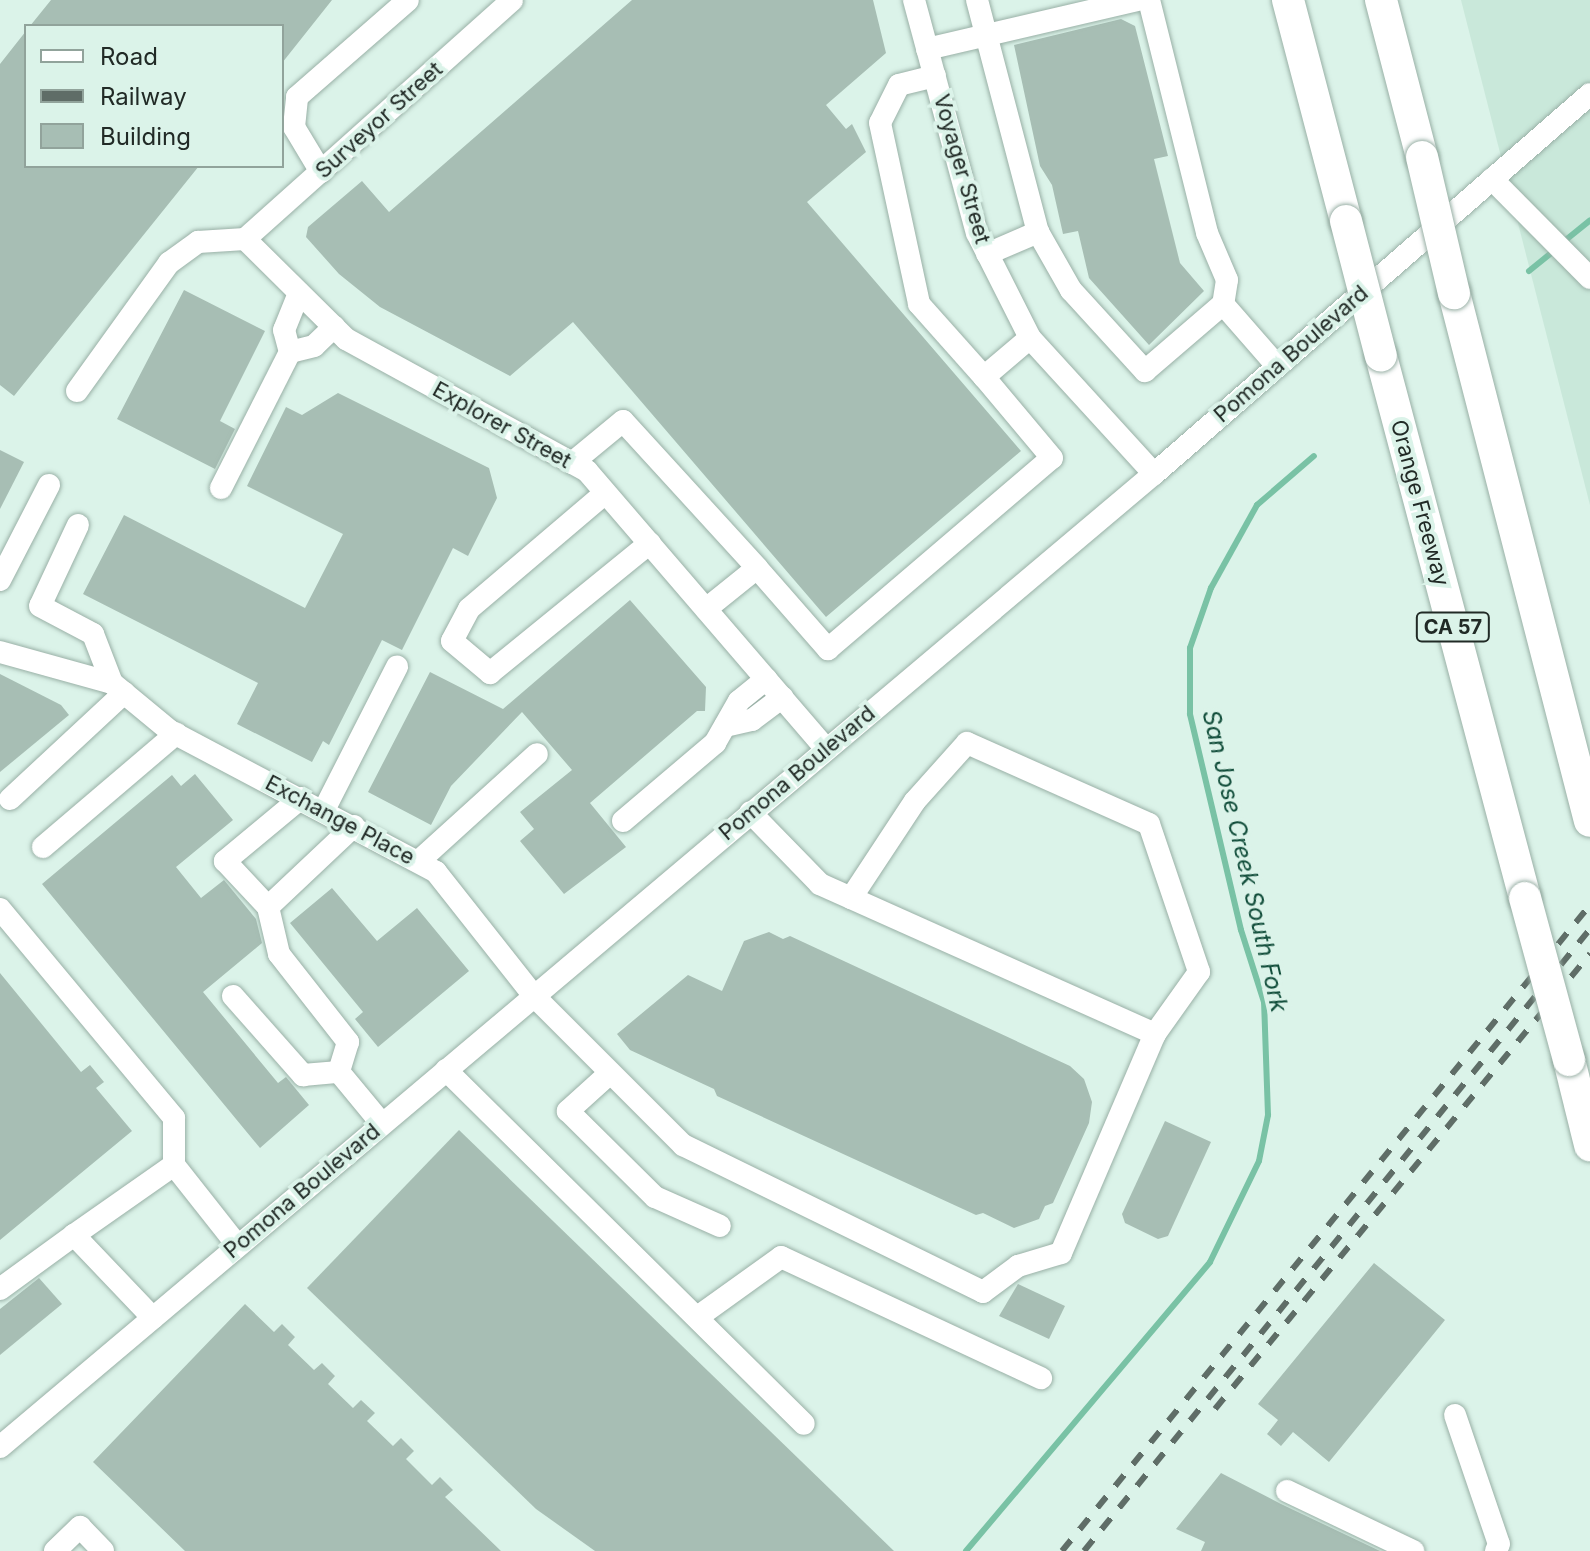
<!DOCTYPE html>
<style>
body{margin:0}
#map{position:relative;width:1590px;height:1551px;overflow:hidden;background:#dbf3e9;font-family:Inter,sans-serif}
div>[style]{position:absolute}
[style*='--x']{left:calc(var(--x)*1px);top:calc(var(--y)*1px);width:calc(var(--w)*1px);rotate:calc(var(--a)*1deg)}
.built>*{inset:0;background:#c9e8da}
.stream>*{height:6px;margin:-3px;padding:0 3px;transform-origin:3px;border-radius:3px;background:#79c2a5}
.building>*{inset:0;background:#a7beb4}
.roads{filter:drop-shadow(0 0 2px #99b0a6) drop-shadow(0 0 2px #99b0a6)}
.minor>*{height:22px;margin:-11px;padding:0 11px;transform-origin:11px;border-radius:11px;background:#fff}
.highway>*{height:32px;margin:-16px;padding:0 16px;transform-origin:16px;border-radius:16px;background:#fff}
.rail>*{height:6px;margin-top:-3px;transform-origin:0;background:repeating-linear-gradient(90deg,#5f6d67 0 14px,transparent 0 28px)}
.bridges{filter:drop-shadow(0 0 2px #99b0a6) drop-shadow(0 0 2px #99b0a6)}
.highway-bridge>*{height:32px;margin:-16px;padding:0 16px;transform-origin:16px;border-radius:16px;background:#fff}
span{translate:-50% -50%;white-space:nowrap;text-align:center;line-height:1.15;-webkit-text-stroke:8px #dbf3e9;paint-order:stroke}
.shield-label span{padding:2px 6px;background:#dbf3e9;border:2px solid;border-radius:6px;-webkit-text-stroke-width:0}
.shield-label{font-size:20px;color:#212a26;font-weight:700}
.street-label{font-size:22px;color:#212a26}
.water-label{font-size:24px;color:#124e3b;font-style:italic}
.legend{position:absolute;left:24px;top:24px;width:260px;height:144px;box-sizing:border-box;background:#dbf3e9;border:2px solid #91a39b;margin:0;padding:10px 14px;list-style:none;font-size:24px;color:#212a26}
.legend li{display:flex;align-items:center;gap:16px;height:40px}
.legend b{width:40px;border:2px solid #91a39b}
</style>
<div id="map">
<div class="built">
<div style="clip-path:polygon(1461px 0,1590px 0,1590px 505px)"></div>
</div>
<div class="stream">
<div style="--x:1562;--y:243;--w:36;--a:-39"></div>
<div style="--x:1529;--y:271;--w:32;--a:-39"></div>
<div style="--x:966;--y:1551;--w:378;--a:-49.8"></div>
<div style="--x:1210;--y:1262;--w:112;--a:-64.1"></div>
<div style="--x:1259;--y:1161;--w:47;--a:-78.9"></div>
<div style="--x:1268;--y:1115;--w:113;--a:-92"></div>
<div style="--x:1264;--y:1002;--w:76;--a:-107.7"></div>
<div style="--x:1241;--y:930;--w:222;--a:-103.3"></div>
<div style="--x:1190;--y:714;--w:66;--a:-90"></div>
<div style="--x:1190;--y:648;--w:64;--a:-70.7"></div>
<div style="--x:1211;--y:588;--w:95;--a:-61"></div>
<div style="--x:1257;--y:505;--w:75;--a:-40.7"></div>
</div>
<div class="building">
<div style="clip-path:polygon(51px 0,332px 0,282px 63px,282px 26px,30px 26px)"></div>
<div style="clip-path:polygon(632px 0,873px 0,886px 53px,826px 105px,846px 129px,852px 124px,866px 152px,807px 202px,1021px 451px,826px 617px,573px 322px,510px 376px,380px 307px,339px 274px,306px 237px,308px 227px,362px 181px,389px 212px)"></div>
<div style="clip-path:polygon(1121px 19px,1135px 26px,1168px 156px,1154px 159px,1180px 263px,1204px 291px,1149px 345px,1089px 278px,1078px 231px,1063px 234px,1052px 185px,1040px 166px,1014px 45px)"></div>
<div style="clip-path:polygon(26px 31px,26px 166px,199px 166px,14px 396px,0 385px,0 64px)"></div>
<div style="clip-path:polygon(184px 290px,265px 331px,220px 421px,235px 429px,215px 469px,117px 419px)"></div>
<div style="clip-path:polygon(338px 393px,489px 468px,497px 498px,468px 556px,453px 548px,402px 650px,382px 640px,329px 745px,323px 741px,312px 762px,237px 724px,258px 683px,83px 594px,124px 515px,305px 608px,343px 534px,247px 486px,286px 407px,302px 415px)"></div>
<div style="clip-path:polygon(0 450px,24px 462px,0 509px)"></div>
<div style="clip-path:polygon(630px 600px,706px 687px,705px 711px,697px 711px,590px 803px,626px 847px,564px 894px,520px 841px,534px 829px,520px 812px,572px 770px,522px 712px,451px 786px,431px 825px,368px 792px,430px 672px,503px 709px)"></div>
<div style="clip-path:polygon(0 674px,61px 705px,69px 715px,0 772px)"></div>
<div style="clip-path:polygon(195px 774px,233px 820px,176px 867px,201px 898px,224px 880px,256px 919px,262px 943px,203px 992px,278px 1083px,286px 1077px,309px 1105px,260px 1148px,42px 884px,172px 775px,181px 786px)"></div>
<div style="clip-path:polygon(332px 888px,377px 941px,417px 908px,469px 971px,378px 1047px,355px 1019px,363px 1012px,290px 923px)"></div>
<div style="clip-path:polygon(769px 932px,783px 939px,790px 936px,1070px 1066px,1084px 1079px,1092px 1102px,1089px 1123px,1053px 1203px,1045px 1206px,1039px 1219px,1014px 1228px,983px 1213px,976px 1215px,717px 1096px,714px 1089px,630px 1050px,617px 1034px,688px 975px,722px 991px,744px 941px)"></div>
<div style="clip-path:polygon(0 973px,81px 1072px,90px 1065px,104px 1082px,96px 1088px,132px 1131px,0 1240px)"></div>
<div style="clip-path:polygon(1165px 1121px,1211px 1142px,1168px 1236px,1158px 1239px,1125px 1223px,1122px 1214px)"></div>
<div style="clip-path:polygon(459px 1130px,894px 1551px,595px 1551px,536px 1509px,307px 1288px)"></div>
<div style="clip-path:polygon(1374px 1263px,1445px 1320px,1329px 1462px,1293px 1432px,1281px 1446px,1267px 1434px,1278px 1420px,1258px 1404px)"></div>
<div style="clip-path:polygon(39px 1278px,62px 1304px,0 1355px,0 1309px)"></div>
<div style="clip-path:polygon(1018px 1284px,1065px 1306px,1049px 1339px,999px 1316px)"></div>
<div style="clip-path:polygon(245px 1304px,274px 1332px,282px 1324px,295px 1337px,288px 1345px,314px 1370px,322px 1363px,335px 1376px,328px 1384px,353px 1408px,361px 1400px,375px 1413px,367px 1421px,393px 1446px,401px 1438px,414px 1451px,406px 1459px,432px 1485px,440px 1477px,453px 1490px,445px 1497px,501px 1551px,185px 1551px,93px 1462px)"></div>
<div style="clip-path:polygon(1221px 1473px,1281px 1504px,1380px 1551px,1201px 1551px,1205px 1542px,1176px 1529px)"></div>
</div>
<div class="roads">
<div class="minor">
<div style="--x:914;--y:0;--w:241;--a:74.9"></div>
<div style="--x:977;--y:233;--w:118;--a:63.2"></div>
<div style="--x:1030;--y:338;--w:184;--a:47.6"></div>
<div style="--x:977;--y:0;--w:240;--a:75.3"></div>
<div style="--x:1038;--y:232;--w:67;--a:60.4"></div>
<div style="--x:1071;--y:290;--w:110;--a:47.6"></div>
<div style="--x:1145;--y:371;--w:103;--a:-40.7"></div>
<div style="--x:1223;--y:304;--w:82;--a:48.9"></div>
<div style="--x:1149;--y:0;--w:240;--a:76"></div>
<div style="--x:1207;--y:233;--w:51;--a:66.9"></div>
<div style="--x:1227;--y:280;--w:24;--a:99"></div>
<div style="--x:927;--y:49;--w:216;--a:-13.1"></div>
<div style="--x:935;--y:76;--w:37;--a:166"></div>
<div style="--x:899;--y:85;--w:42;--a:116.6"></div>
<div style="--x:880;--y:123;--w:185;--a:77.8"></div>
<div style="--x:919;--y:304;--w:98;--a:48.3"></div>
<div style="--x:321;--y:172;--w:52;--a:-121"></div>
<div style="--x:294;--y:127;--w:30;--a:-84"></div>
<div style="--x:297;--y:97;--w:147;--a:-41.1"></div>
<div style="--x:1492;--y:179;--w:139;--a:45.3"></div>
<div style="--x:245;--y:239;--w:142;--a:44.7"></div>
<div style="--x:346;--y:339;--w:275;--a:28.7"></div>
<div style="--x:587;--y:471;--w:367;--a:49.3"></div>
<div style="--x:245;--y:239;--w:358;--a:-41.8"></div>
<div style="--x:987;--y:254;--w:56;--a:-23.3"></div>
<div style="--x:299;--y:293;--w:40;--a:112"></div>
<div style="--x:284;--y:330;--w:23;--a:75"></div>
<div style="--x:290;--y:352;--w:25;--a:-14"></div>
<div style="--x:314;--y:346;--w:28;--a:-44"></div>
<div style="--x:77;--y:391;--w:158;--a:-54.3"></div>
<div style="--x:169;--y:263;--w:36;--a:-36"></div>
<div style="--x:198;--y:242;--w:47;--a:-3.7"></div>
<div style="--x:572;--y:463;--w:66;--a:-39.5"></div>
<div style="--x:623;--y:421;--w:199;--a:47.6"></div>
<div style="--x:221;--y:488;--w:153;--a:-63.1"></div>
<div style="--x:604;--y:494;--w:177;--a:139.6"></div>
<div style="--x:469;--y:609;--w:36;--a:118"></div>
<div style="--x:452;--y:641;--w:50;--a:40.1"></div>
<div style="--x:490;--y:673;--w:206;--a:-39.1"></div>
<div style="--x:78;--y:525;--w:89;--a:115.1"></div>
<div style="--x:40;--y:606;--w:60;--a:27.8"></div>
<div style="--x:93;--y:634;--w:53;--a:68.8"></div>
<div style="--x:0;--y:580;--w:107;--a:-62.7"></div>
<div style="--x:706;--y:609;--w:65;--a:-38.8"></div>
<div style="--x:757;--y:568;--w:108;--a:48.8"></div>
<div style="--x:828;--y:649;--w:294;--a:-40.5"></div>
<div style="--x:1052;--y:458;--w:106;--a:-130"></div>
<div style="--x:984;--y:377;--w:60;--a:-40.3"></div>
<div style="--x:0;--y:652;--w:116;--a:15.5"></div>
<div style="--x:112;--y:683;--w:75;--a:39.6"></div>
<div style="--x:170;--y:731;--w:301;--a:27.9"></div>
<div style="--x:436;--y:872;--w:158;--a:51.7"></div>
<div style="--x:534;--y:996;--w:211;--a:45"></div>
<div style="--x:683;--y:1145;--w:334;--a:26.1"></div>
<div style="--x:983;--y:1292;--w:44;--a:-36.6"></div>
<div style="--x:1018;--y:1266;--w:45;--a:-16.8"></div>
<div style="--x:1061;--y:1253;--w:238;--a:-66.8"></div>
<div style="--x:1155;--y:1034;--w:367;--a:-155.9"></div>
<div style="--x:820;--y:884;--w:100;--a:-134.2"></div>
<div style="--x:725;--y:726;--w:28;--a:-13"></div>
<div style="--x:752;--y:720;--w:38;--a:-37"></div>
<div style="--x:301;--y:798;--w:99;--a:140.3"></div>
<div style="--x:225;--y:861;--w:63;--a:46.9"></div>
<div style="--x:268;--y:907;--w:48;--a:76.8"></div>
<div style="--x:279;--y:954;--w:112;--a:51.9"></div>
<div style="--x:348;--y:1042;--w:31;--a:107"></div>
<div style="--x:339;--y:1072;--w:67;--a:50.4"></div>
<div style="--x:10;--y:799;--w:156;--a:-42.9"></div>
<div style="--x:324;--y:810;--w:161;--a:-63"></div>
<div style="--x:623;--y:821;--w:121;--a:-40.3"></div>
<div style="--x:715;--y:743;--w:48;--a:-60.3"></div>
<div style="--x:739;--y:701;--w:35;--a:-39"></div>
<div style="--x:43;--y:847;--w:175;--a:-40.4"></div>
<div style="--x:419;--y:861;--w:159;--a:-42.2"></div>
<div style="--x:851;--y:898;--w:116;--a:-56.6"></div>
<div style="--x:915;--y:801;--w:78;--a:-48.1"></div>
<div style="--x:967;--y:743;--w:199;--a:24"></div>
<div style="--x:1149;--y:824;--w:156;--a:71.3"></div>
<div style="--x:1199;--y:972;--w:76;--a:125.4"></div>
<div style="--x:268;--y:907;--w:118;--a:-43.3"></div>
<div style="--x:0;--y:909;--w:272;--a:50.2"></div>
<div style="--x:174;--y:1118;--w:47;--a:90"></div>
<div style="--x:174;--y:1165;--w:103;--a:51.7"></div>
<div style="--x:233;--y:996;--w:106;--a:48.5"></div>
<div style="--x:303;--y:1075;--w:36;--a:-5"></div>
<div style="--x:446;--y:1070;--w:503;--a:44.68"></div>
<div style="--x:610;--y:1073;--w:57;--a:137.9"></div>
<div style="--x:568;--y:1111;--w:122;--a:44.7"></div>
<div style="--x:655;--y:1197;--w:71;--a:24"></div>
<div style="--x:0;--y:1289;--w:92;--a:-36.1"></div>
<div style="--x:699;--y:1316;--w:101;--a:-35.7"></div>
<div style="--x:781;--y:1257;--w:287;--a:25"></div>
<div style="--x:153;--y:1318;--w:115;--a:-133.6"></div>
<div style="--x:74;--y:1235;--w:122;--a:-35"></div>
<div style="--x:1455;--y:1415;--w:136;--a:71.2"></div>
<div style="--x:1499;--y:1544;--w:8;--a:113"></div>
<div style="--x:0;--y:1447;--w:1509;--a:-40.14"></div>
<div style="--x:1154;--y:474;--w:578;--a:-41.07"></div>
<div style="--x:1287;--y:1491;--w:140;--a:25.5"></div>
<div style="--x:55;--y:1551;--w:35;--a:-44"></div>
<div style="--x:80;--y:1527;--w:33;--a:46"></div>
</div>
<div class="highway">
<div style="--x:1288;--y:0;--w:228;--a:75.3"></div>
<div style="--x:1381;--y:0;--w:162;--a:75.4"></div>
<div style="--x:1454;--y:293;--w:545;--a:75.56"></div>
<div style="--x:1381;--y:356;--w:561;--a:75.12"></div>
<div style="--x:1569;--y:1060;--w:88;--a:76.1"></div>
</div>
</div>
<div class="rail">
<div style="--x:1215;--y:1409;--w:590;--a:-50.51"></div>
<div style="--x:1062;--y:1551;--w:834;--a:-50.74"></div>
<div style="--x:1084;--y:1551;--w:802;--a:-50.87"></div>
</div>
<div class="bridges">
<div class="highway-bridge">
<div style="--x:1422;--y:157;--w:140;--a:76.8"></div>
<div style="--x:1346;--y:221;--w:139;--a:75.5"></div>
<div style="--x:1525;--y:898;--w:168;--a:74.8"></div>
</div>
</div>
<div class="shield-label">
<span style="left:1453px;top:627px">CA 57</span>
</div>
<div class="street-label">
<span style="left:379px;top:120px;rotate:-42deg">Surveyor Street</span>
<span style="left:962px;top:169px;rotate:74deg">Voyager Street</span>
<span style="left:1291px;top:354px;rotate:-41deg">Pomona Boulevard</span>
<span style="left:502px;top:425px;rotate:29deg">Explorer Street</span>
<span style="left:1420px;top:503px;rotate:75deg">Orange Freeway</span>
<span style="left:797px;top:773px;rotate:-40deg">Pomona Boulevard</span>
<span style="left:340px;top:820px;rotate:28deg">Exchange Place</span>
<span style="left:302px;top:1191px;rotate:-40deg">Pomona Boulevard</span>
</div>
<div class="water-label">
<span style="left:1245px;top:861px;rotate:77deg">San Jose Creek South Fork</span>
</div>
<ul class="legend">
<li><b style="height:10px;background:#fff"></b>Road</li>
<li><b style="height:10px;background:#5f6d67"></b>Railway</li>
<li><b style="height:22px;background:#a7beb4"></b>Building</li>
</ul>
</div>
